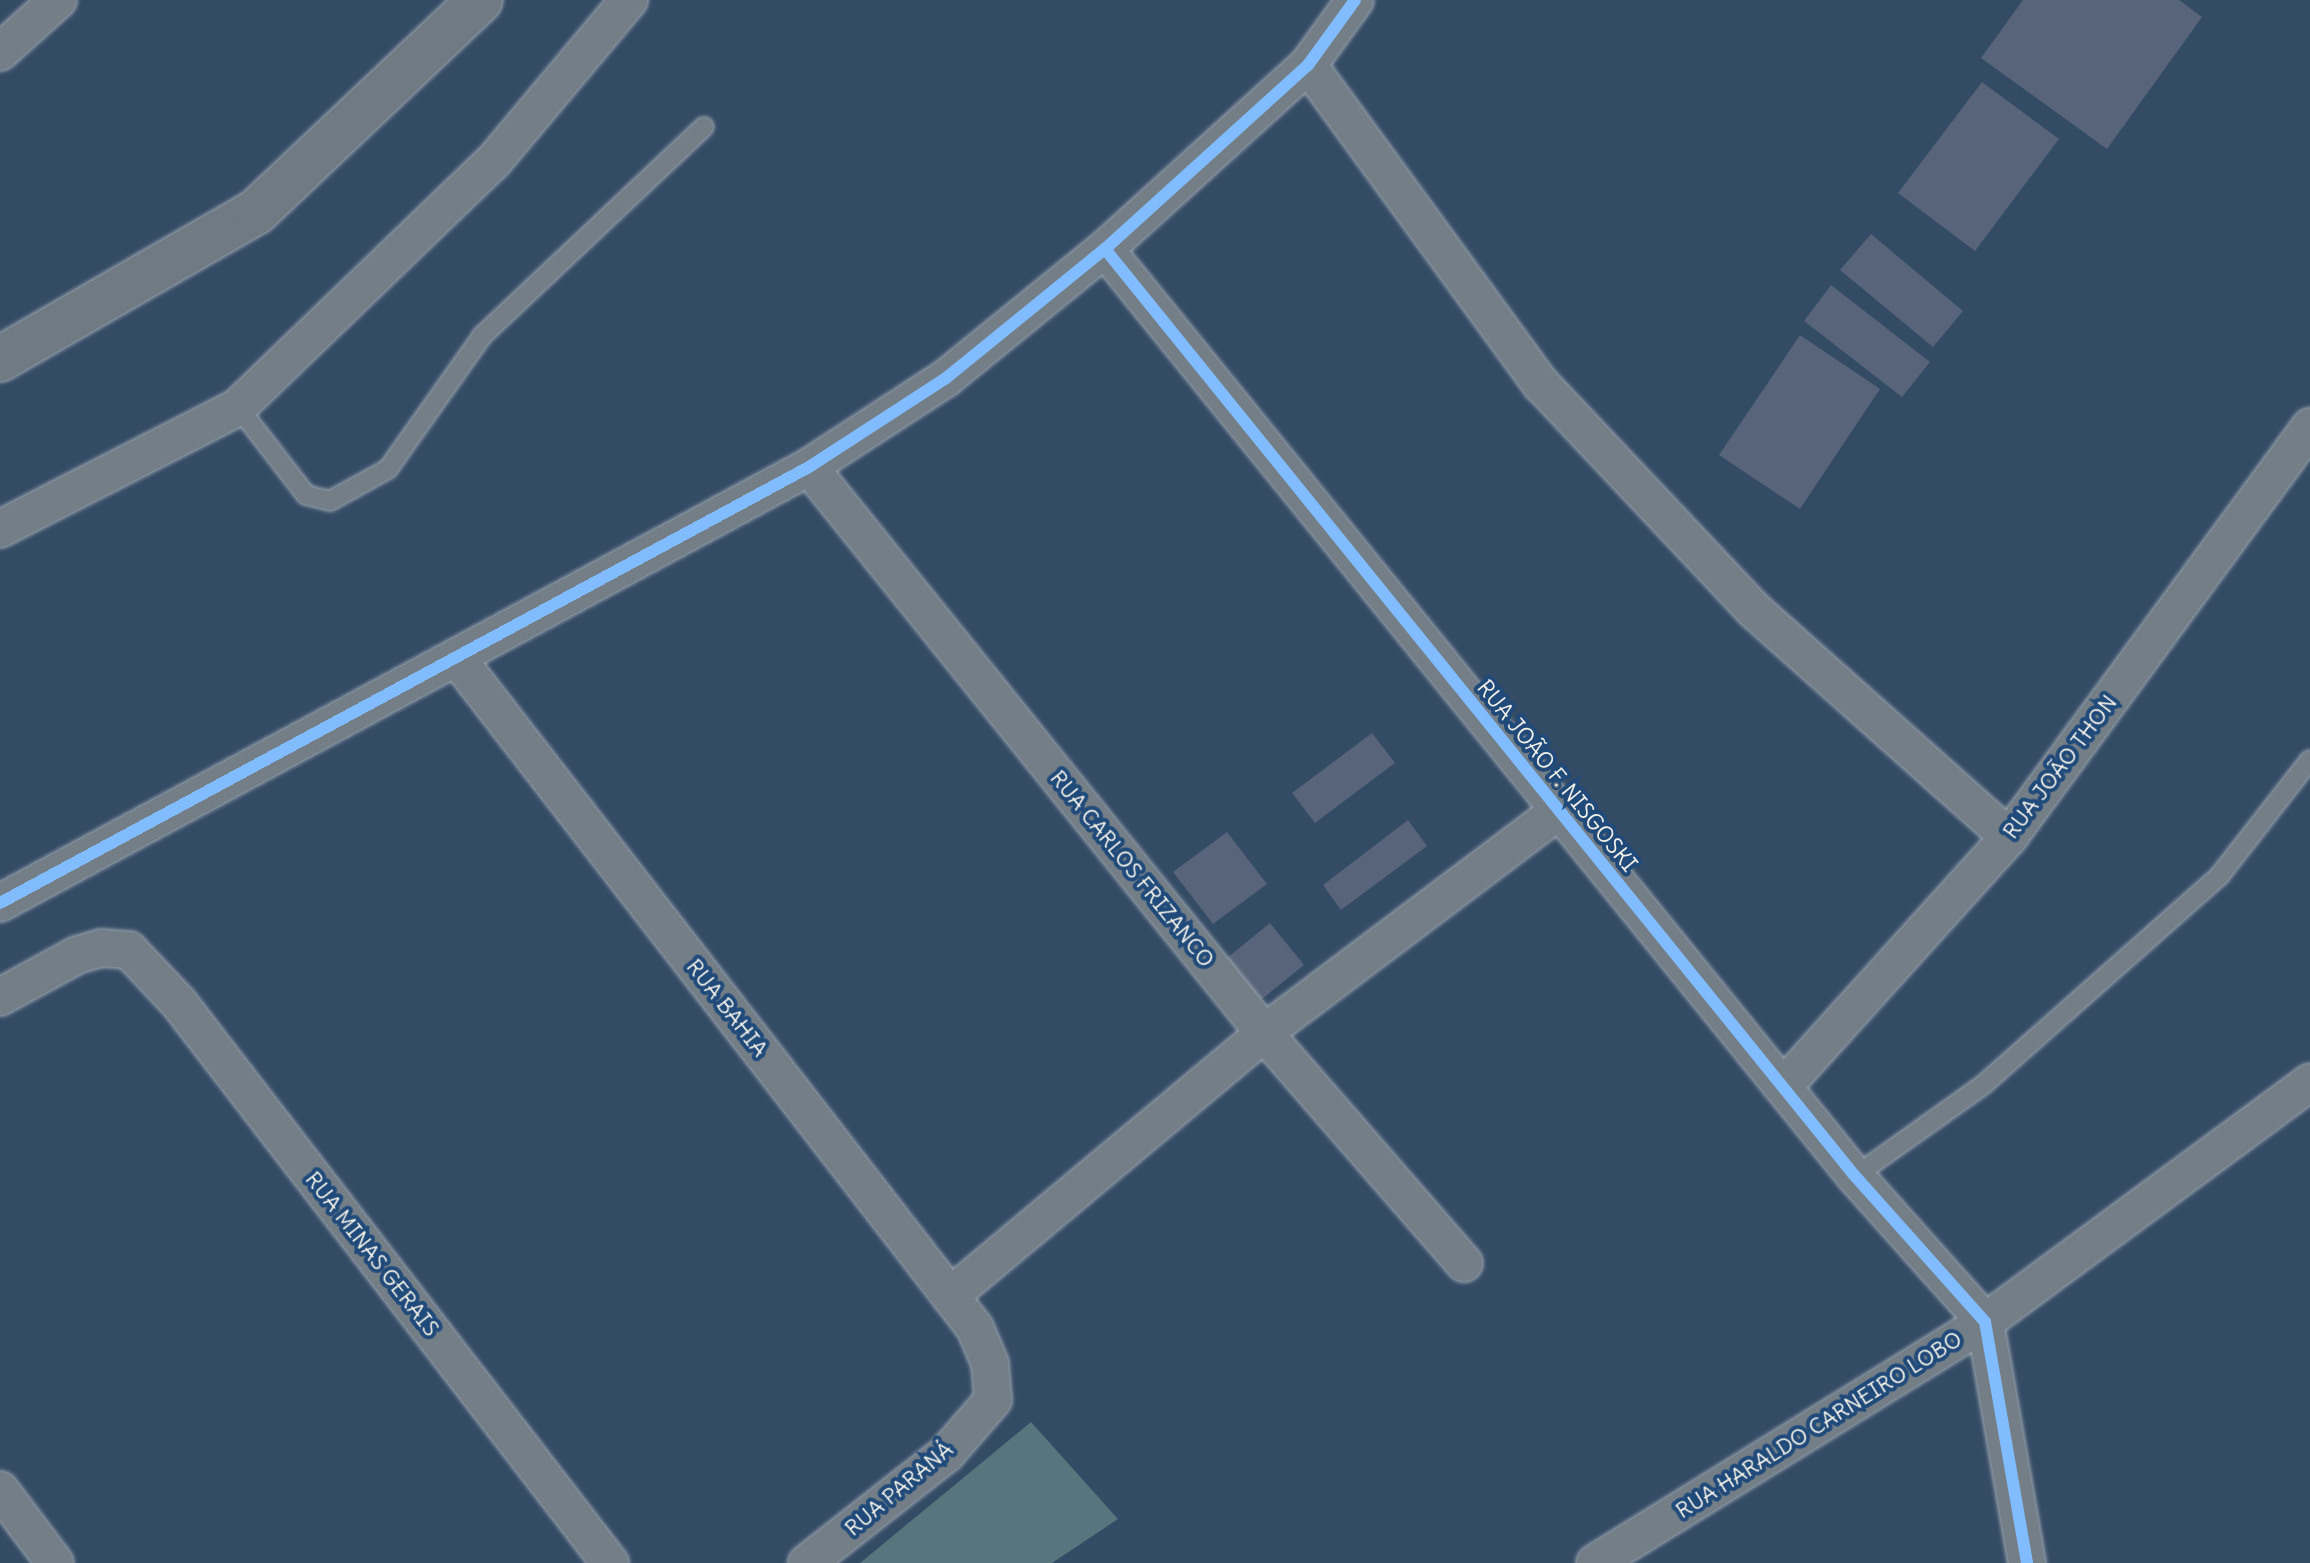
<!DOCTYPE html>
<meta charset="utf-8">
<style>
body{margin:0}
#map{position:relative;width:2310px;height:1563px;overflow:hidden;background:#344b65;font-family:Delius,sans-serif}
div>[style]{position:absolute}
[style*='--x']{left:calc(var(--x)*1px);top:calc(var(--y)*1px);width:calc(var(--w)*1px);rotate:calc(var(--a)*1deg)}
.green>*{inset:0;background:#56757d}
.building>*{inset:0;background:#576479}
.roads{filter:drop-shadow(0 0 2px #9ba5af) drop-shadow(0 0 2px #9ba5af)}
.service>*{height:18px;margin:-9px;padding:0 9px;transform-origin:9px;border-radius:9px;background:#737e87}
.minor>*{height:36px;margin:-18px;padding:0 18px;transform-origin:18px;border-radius:18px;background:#737e87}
.trunk>*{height:44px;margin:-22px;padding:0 22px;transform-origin:22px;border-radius:22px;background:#707a83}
.cycleway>*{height:12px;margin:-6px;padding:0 6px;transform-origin:6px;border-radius:6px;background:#80bcff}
span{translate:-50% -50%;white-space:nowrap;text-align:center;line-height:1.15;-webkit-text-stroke:8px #1f4a7a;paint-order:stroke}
.street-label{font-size:22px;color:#f4f1e8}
</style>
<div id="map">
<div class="green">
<div style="clip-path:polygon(1031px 1422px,1118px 1519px,1052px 1563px,860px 1563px)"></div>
</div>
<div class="building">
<div style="clip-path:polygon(2023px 0,2179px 0,2202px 17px,2107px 149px,1981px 58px)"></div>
<div style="clip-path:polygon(1982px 82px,2059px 139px,1975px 251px,1898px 193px)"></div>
<div style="clip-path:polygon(1871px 234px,1963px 311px,1933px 347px,1840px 270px)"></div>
<div style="clip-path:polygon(1831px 285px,1930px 362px,1902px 397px,1804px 321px)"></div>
<div style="clip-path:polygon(1800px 335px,1880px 389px,1800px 509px,1719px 455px)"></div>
<div style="clip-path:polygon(1372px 733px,1395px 763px,1315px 823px,1292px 793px)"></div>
<div style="clip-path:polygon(1408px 820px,1427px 846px,1341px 910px,1323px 885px)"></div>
<div style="clip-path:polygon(1227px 832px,1267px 884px,1213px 924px,1173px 872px)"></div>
<div style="clip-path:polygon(1270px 923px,1304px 965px,1251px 1008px,1217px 966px)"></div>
</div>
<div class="roads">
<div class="service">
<div style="--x:238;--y:407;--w:111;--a:52.3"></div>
<div style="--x:306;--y:495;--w:25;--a:14"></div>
<div style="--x:330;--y:501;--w:66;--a:-28.9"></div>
<div style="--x:388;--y:469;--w:163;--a:-54.7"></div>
<div style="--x:482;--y:336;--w:305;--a:-43.3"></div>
<div style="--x:1855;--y:1176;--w:157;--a:-35.4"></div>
<div style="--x:1983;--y:1085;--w:317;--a:-41.5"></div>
<div style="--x:2220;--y:875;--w:146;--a:-52"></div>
</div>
<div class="minor">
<div style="--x:0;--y:52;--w:78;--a:-41.9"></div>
<div style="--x:1308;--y:65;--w:395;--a:53.9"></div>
<div style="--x:1541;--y:384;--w:311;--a:46.7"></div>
<div style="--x:1754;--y:610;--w:341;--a:41.7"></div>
<div style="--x:1105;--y:249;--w:1192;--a:51.03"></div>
<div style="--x:1855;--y:1176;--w:195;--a:48.3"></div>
<div style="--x:1985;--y:1322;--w:245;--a:80.1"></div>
<div style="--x:809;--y:467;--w:726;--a:51.2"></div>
<div style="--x:1264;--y:1033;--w:305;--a:49"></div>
<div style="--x:0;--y:529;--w:267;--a:-27.1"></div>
<div style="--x:238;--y:407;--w:354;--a:-43.9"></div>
<div style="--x:493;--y:162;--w:212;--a:-50"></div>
<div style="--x:456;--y:657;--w:848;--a:52.28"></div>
<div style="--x:975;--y:1328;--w:39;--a:67"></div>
<div style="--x:990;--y:1364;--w:36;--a:85"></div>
<div style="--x:993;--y:1400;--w:72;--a:131"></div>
<div style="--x:946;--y:1454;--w:177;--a:141.9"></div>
<div style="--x:0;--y:903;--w:919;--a:-28.32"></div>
<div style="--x:809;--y:467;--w:163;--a:-33"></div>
<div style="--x:946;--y:378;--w:205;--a:-39.1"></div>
<div style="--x:1105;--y:249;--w:274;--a:-42.2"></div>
<div style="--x:1308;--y:65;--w:80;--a:-54.1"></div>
<div style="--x:0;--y:997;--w:88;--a:-28.6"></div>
<div style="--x:77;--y:955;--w:25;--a:-16"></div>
<div style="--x:101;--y:948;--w:28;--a:4"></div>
<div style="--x:129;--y:950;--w:73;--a:46.7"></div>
<div style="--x:179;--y:1003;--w:707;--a:52.42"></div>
<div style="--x:1783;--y:1087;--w:337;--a:-47.9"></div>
<div style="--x:2009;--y:837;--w:509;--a:-53.72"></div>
<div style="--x:950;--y:1296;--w:410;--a:-39.9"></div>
<div style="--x:1264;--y:1033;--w:369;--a:-37"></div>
<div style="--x:0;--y:1490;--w:91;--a:53"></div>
<div style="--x:1595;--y:1563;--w:458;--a:-31.7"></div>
<div style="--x:1985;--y:1322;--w:404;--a:-36.4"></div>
</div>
<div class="trunk">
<div style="--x:0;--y:359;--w:295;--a:-29.9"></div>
<div style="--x:256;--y:212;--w:308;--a:-43.4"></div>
</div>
</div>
<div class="cycleway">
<div style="--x:1105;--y:249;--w:1192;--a:51.03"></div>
<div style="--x:1855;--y:1176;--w:195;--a:48.3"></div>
<div style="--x:1985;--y:1322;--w:245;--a:80.1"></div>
<div style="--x:0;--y:903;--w:919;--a:-28.32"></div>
<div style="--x:809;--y:467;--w:163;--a:-33"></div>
<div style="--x:946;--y:378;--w:205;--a:-39.1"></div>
<div style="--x:1105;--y:249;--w:274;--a:-42.2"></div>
<div style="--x:1308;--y:65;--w:80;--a:-54.1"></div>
</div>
<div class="street-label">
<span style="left:2060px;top:767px;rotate:-53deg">RUA JOÃO THON</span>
<span style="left:1557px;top:776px;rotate:51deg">RUA JOÃO F. NISGOSKI</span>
<span style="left:1132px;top:869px;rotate:51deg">RUA CARLOS FRIZANCO</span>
<span style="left:727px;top:1008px;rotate:52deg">RUA BAHIA</span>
<span style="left:372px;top:1254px;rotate:52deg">RUA MINAS GERAIS</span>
<span style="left:1819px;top:1425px;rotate:-32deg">RUA HARALDO CARNEIRO LOBO</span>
<span style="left:899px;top:1489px;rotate:-40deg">RUA PARANÁ</span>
</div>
</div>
